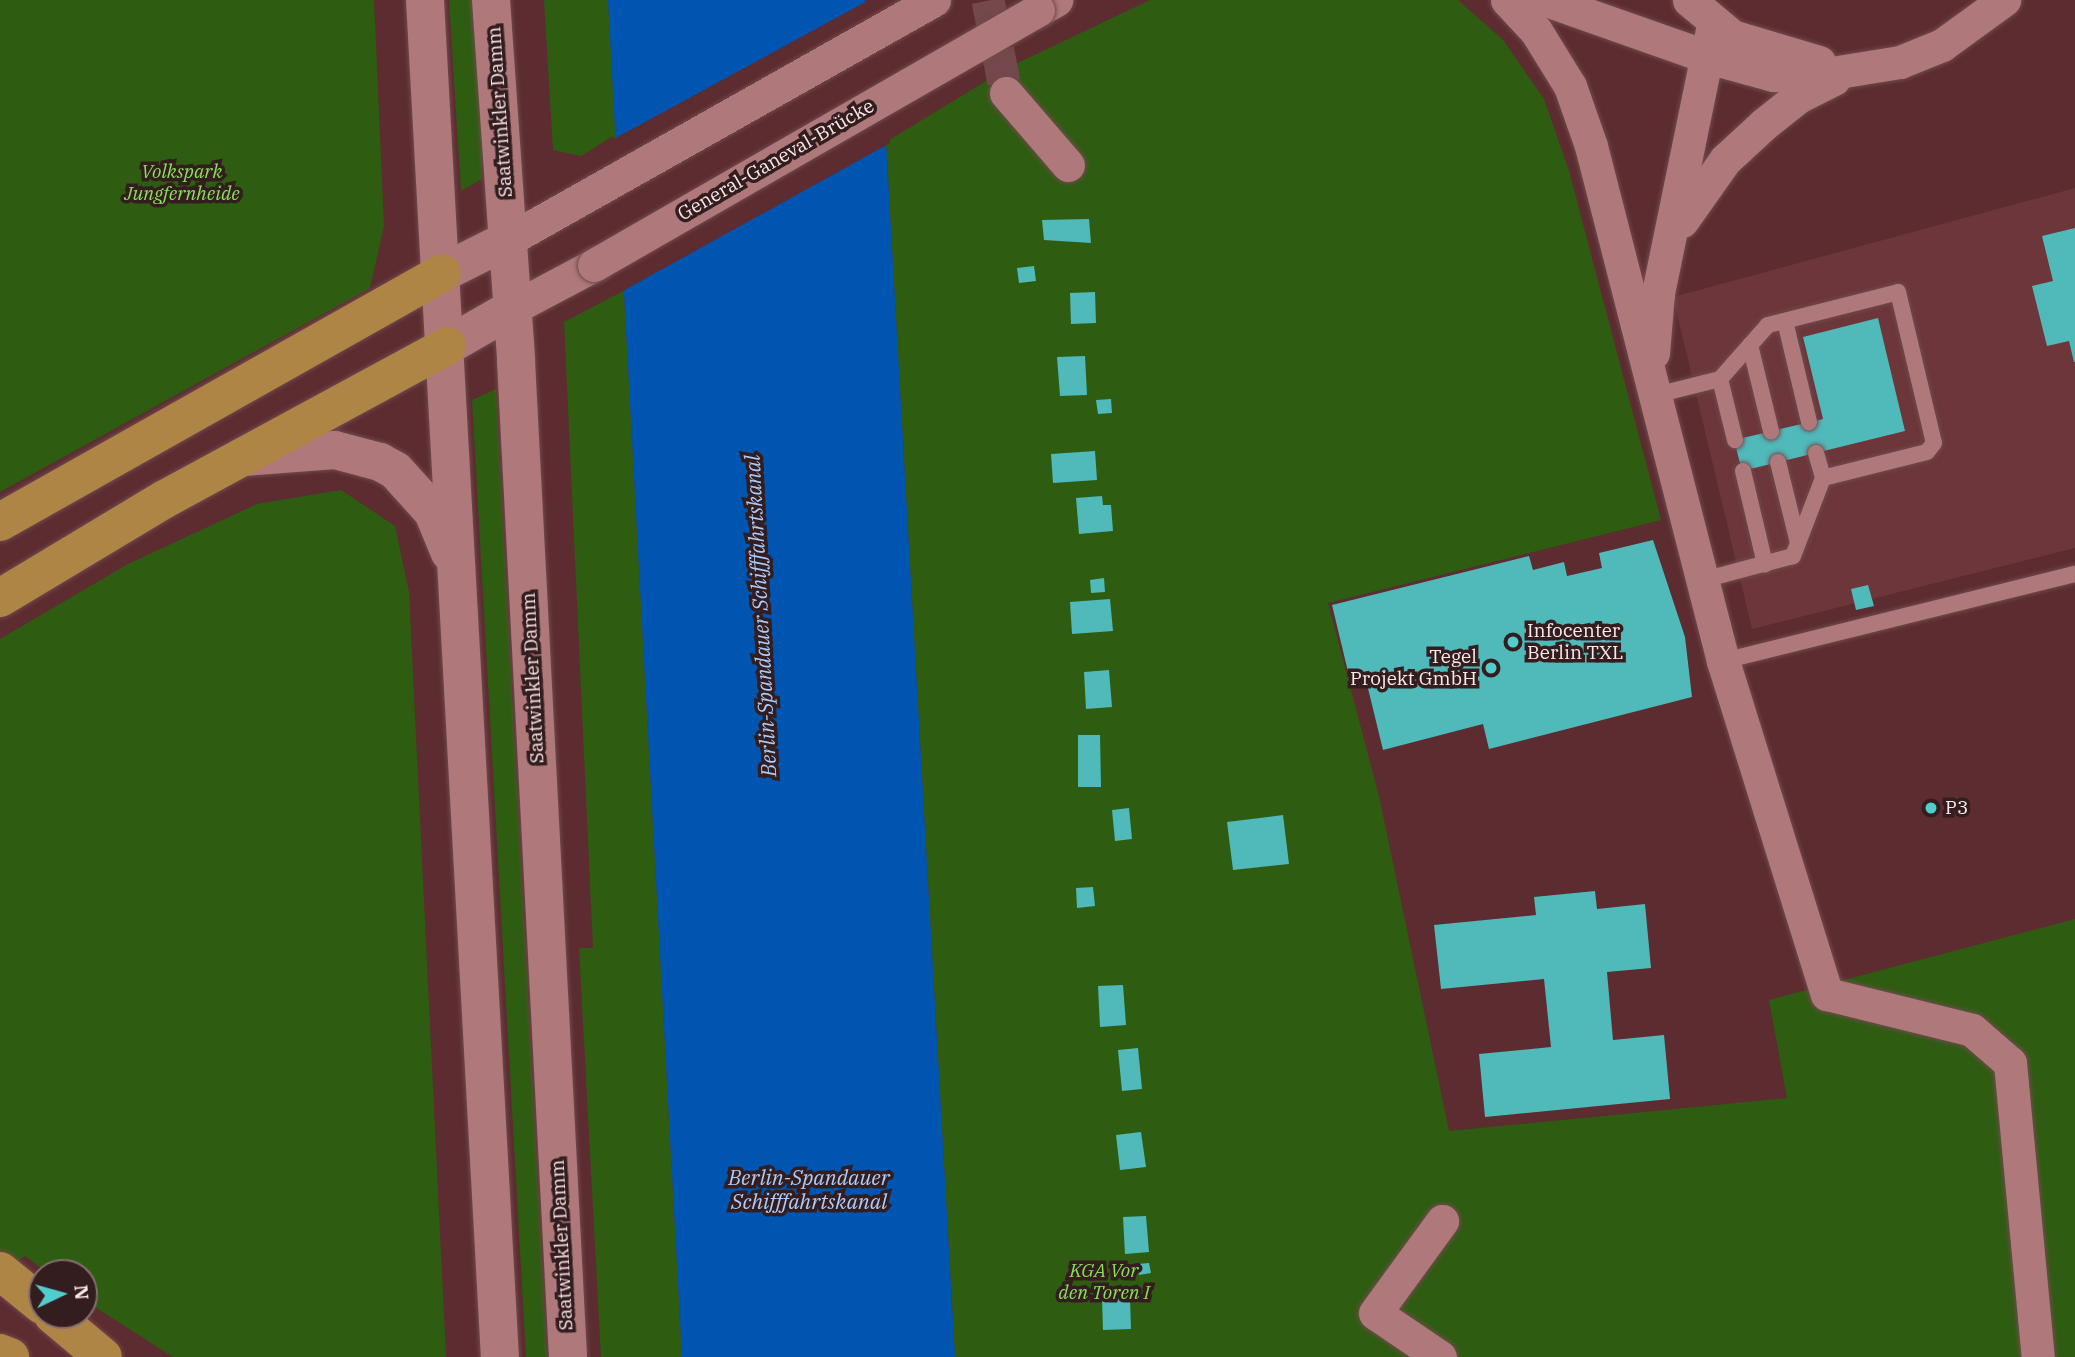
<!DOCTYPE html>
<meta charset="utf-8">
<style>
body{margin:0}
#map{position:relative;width:2075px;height:1357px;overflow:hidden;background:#5c2c30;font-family:"IBM Plex Serif",serif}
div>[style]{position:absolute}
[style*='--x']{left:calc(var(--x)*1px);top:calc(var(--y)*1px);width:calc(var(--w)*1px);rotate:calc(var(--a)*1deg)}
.built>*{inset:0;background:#6c363a}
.green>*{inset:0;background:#2e5d11}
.water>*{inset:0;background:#0055b0}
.pier>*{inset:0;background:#5c2c30}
.building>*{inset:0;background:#50b9ba}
.minor-tunnel>*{height:33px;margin-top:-16.5px;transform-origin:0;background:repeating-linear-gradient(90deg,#74484c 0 33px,transparent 0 50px)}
.roads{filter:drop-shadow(0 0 2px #704a4e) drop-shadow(0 0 2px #704a4e)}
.service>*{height:16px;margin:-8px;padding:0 8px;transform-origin:8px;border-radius:8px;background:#af797b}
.minor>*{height:33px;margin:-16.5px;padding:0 16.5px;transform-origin:16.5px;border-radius:16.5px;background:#af797b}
.secondary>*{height:38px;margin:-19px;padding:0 19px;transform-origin:19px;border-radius:19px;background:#af797b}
.motorway>*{height:38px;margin:-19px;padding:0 19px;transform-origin:19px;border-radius:19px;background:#af8545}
.bridges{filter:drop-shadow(0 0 2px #704a4e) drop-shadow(0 0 2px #704a4e)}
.minor-bridge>*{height:33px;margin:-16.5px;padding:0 16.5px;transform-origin:16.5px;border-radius:16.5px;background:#af797b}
.dots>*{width:19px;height:19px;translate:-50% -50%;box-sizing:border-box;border:4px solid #331d1e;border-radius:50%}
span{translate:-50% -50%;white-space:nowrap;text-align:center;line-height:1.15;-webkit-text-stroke:7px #331d1e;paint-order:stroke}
.street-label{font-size:19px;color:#fbe8e8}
.park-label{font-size:19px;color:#87e059;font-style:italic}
.poi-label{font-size:19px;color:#fbe8e8}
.left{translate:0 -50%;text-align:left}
.right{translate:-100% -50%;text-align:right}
.water-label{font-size:21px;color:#abcdfd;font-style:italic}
.north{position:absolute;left:28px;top:1259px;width:70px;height:70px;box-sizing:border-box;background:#331d1e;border:2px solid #836e6f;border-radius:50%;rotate:85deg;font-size:19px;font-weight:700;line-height:28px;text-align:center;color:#fbe8e8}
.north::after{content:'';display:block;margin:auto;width:24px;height:32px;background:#52cdce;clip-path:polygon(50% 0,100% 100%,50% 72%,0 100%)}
</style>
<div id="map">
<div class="built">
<div style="clip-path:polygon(2075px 188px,2075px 548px,1752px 629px,1673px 297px)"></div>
</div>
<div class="green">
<div style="clip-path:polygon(0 0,374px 0,384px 226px,370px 288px,0 492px)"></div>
<div style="clip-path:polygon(449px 0,474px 0,483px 122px,482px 179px,461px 191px)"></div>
<div style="clip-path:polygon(544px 0,608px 0,682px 1357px,601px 1357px,579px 948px,593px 948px,564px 322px,623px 291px,613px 136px,581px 156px,553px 150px)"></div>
<div style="clip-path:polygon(1150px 0,1458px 0,1503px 40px,1544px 99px,1569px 171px,1661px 520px,1328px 603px,1379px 796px,1449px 1131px,1787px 1098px,1769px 1000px,2075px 919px,2075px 1357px,955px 1357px,886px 142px,1009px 67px)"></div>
<div style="clip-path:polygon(496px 389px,547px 1357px,526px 1357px,472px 400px)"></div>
<div style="clip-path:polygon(341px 490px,395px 526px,409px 592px,446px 1357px,173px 1357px,84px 1300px,84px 1273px,48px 1273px,25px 1256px,0 1273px,0 639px,128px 564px,257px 504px)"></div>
</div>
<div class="water">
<div style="clip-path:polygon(608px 0,865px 0,886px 142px,955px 1357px,682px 1357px)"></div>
</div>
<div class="pier">
<div style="clip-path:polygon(869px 0,890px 143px,621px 292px,612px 140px)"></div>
</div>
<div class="building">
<div style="clip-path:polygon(1089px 219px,1091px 243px,1044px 240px,1042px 220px)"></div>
<div style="clip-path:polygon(2075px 228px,2075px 362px,2074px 362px,2069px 341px,2047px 346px,2032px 286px,2053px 281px,2042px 236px)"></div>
<div style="clip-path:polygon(1034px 266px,1036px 281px,1019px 283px,1017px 268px)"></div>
<div style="clip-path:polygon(1095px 292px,1096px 323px,1071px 324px,1070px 293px)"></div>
<div style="clip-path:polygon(1878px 318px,1905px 431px,1742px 471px,1734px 440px,1823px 419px,1803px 337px)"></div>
<div style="clip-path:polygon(1085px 356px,1087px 395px,1060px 396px,1057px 357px)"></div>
<div style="clip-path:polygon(1111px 399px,1112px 413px,1098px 414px,1096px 400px)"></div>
<div style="clip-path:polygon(1095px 451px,1097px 480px,1053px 483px,1051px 454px)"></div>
<div style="clip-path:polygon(1102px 496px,1103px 505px,1111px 505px,1113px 531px,1079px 534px,1076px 498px)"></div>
<div style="clip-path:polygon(1653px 540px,1685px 637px,1692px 697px,1489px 749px,1483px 724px,1383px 750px,1365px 676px,1350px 680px,1332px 605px,1529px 556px,1533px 570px,1564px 562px,1567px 576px,1602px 568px,1599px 553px)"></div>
<div style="clip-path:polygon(1104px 578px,1105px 592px,1091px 593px,1090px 580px)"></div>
<div style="clip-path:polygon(1868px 585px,1874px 606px,1856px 610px,1851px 589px)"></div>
<div style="clip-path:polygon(1110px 599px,1113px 631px,1072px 634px,1070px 602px)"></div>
<div style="clip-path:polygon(1109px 670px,1112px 707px,1086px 709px,1084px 672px)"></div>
<div style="clip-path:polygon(1078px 735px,1100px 735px,1101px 787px,1078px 787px)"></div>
<div style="clip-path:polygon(1129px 808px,1132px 839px,1115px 841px,1112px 810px)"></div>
<div style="clip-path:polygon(1283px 815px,1289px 864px,1233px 870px,1227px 822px)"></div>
<div style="clip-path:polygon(1093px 887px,1095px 906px,1077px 908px,1076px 888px)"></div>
<div style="clip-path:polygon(1595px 891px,1597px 909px,1645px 904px,1651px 968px,1607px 972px,1613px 1040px,1664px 1035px,1670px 1099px,1485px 1117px,1479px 1054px,1551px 1047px,1544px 979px,1441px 989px,1434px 925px,1536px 915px,1534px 897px)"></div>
<div style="clip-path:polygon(1123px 985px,1126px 1025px,1100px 1027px,1098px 986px)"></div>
<div style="clip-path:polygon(1138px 1048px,1142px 1089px,1122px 1091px,1118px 1050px)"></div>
<div style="clip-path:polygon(1141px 1132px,1146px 1167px,1120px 1170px,1116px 1135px)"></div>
<div style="clip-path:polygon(1146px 1216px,1149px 1252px,1125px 1254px,1123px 1217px)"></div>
<div style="clip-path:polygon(1149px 1263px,1151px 1273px,1139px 1275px,1138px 1264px)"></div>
<div style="clip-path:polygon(1130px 1298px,1131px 1329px,1103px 1330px,1102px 1299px)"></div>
</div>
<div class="minor-tunnel">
<div style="--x:988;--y:0;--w:95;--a:79"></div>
</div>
<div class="roads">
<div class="service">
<div style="--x:1785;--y:321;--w:104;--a:76.6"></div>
<div style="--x:1750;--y:345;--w:89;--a:76.3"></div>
<div style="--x:1720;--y:379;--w:63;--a:76.2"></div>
<div style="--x:1656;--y:395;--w:66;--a:-14"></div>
<div style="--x:1720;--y:379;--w:72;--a:-48.4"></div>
<div style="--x:1768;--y:325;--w:134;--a:-14.2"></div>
<div style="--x:1898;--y:292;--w:155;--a:76.6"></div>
<div style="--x:1934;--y:443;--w:11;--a:128"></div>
<div style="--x:1927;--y:452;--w:107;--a:166"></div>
<div style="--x:1823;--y:478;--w:84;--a:111"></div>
<div style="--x:1793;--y:556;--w:93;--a:165.1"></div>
<div style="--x:1816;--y:453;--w:26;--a:74"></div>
<div style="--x:1778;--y:462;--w:83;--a:76.1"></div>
<div style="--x:1743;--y:471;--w:96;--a:76.7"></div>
<div style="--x:1723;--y:661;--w:363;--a:-13.9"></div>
</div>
<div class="minor">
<div style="--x:1507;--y:0;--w:42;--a:46.9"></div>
<div style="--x:1536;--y:31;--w:65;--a:58.3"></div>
<div style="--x:1570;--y:86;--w:64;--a:70.7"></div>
<div style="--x:1591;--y:146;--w:532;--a:75.62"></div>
<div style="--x:1723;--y:661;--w:349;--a:72.7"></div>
<div style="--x:1827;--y:994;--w:149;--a:13.9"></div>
<div style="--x:1972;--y:1030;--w:50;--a:41"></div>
<div style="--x:2010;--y:1063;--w:295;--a:84.6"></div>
<div style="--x:1546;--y:0;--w:172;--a:19.4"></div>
<div style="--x:1708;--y:57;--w:67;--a:15.5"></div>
<div style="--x:1773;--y:75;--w:40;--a:1.4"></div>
<div style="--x:1813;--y:76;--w:88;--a:-9.1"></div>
<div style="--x:1900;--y:62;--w:45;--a:-22"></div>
<div style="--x:1942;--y:45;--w:77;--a:-36"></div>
<div style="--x:1689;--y:0;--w:56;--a:39.9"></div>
<div style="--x:1732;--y:36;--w:91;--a:16.6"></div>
<div style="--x:1038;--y:10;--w:21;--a:-29"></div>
<div style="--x:1006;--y:93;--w:95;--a:49.3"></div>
<div style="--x:1682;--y:221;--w:75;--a:-54.8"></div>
<div style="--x:1725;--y:160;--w:53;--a:-42.7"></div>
<div style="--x:1764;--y:124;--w:43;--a:-38.5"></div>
<div style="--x:1798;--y:97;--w:40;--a:-26.6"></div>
<div style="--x:508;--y:240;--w:489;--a:-29.4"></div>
<div style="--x:513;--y:308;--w:92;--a:-28"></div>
<div style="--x:1653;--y:353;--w:60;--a:-85.2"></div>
<div style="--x:1658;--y:293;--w:274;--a:-78.4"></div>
<div style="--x:1440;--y:1357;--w:78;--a:-145.9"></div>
<div style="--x:1375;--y:1313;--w:114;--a:-53.9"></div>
</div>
<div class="secondary">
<div style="--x:425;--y:0;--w:1359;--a:86.84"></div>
<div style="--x:491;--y:0;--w:362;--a:86"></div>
<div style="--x:516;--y:361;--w:997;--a:87.01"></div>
<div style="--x:442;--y:273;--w:74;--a:-26.6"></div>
<div style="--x:447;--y:346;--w:76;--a:-29.9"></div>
<div style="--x:243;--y:457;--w:92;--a:-4.4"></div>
<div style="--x:335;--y:450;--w:47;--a:14.9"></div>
<div style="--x:380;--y:462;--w:18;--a:29"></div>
<div style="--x:396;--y:471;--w:55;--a:47.9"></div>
<div style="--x:433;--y:512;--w:44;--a:67.5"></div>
</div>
<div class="motorway">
<div style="--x:0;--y:522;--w:507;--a:-29.39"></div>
<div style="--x:0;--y:598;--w:192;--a:-31"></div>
<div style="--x:165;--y:499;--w:321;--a:-28.5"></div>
<div style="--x:0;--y:1271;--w:54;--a:39"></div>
<div style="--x:53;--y:1315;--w:65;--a:40"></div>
<div style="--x:0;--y:1353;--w:11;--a:22"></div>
</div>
</div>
<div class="bridges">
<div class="minor-bridge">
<div style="--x:594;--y:265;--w:512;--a:-29.87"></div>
</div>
</div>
<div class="dots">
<div style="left:1513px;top:642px;background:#52cdce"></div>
<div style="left:1491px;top:668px;background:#52cdce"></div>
<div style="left:1931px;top:808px;background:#52cdce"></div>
</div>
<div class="street-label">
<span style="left:500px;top:112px;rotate:-94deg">Saatwinkler Damm</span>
<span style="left:776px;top:160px;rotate:-30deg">General-Ganeval-Brücke</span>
<span style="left:533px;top:678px;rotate:-93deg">Saatwinkler Damm</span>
<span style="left:562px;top:1245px;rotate:-93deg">Saatwinkler Damm</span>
</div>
<div class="park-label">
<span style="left:182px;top:183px">Volkspark<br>Jungfernheide</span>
<span style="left:1104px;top:1282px">KGA Vor<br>den Toren I</span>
</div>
<div class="poi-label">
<span class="left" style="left:1527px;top:642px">Infocenter<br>Berlin TXL</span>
<span class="right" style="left:1477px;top:668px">Tegel<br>Projekt GmbH</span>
<span class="left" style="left:1945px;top:808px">P3</span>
</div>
<div class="water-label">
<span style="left:760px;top:616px;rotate:-93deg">Berlin-Spandauer Schifffahrtskanal</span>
<span style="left:809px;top:1189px">Berlin-Spandauer<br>Schifffahrtskanal</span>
</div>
<div class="north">N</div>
</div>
